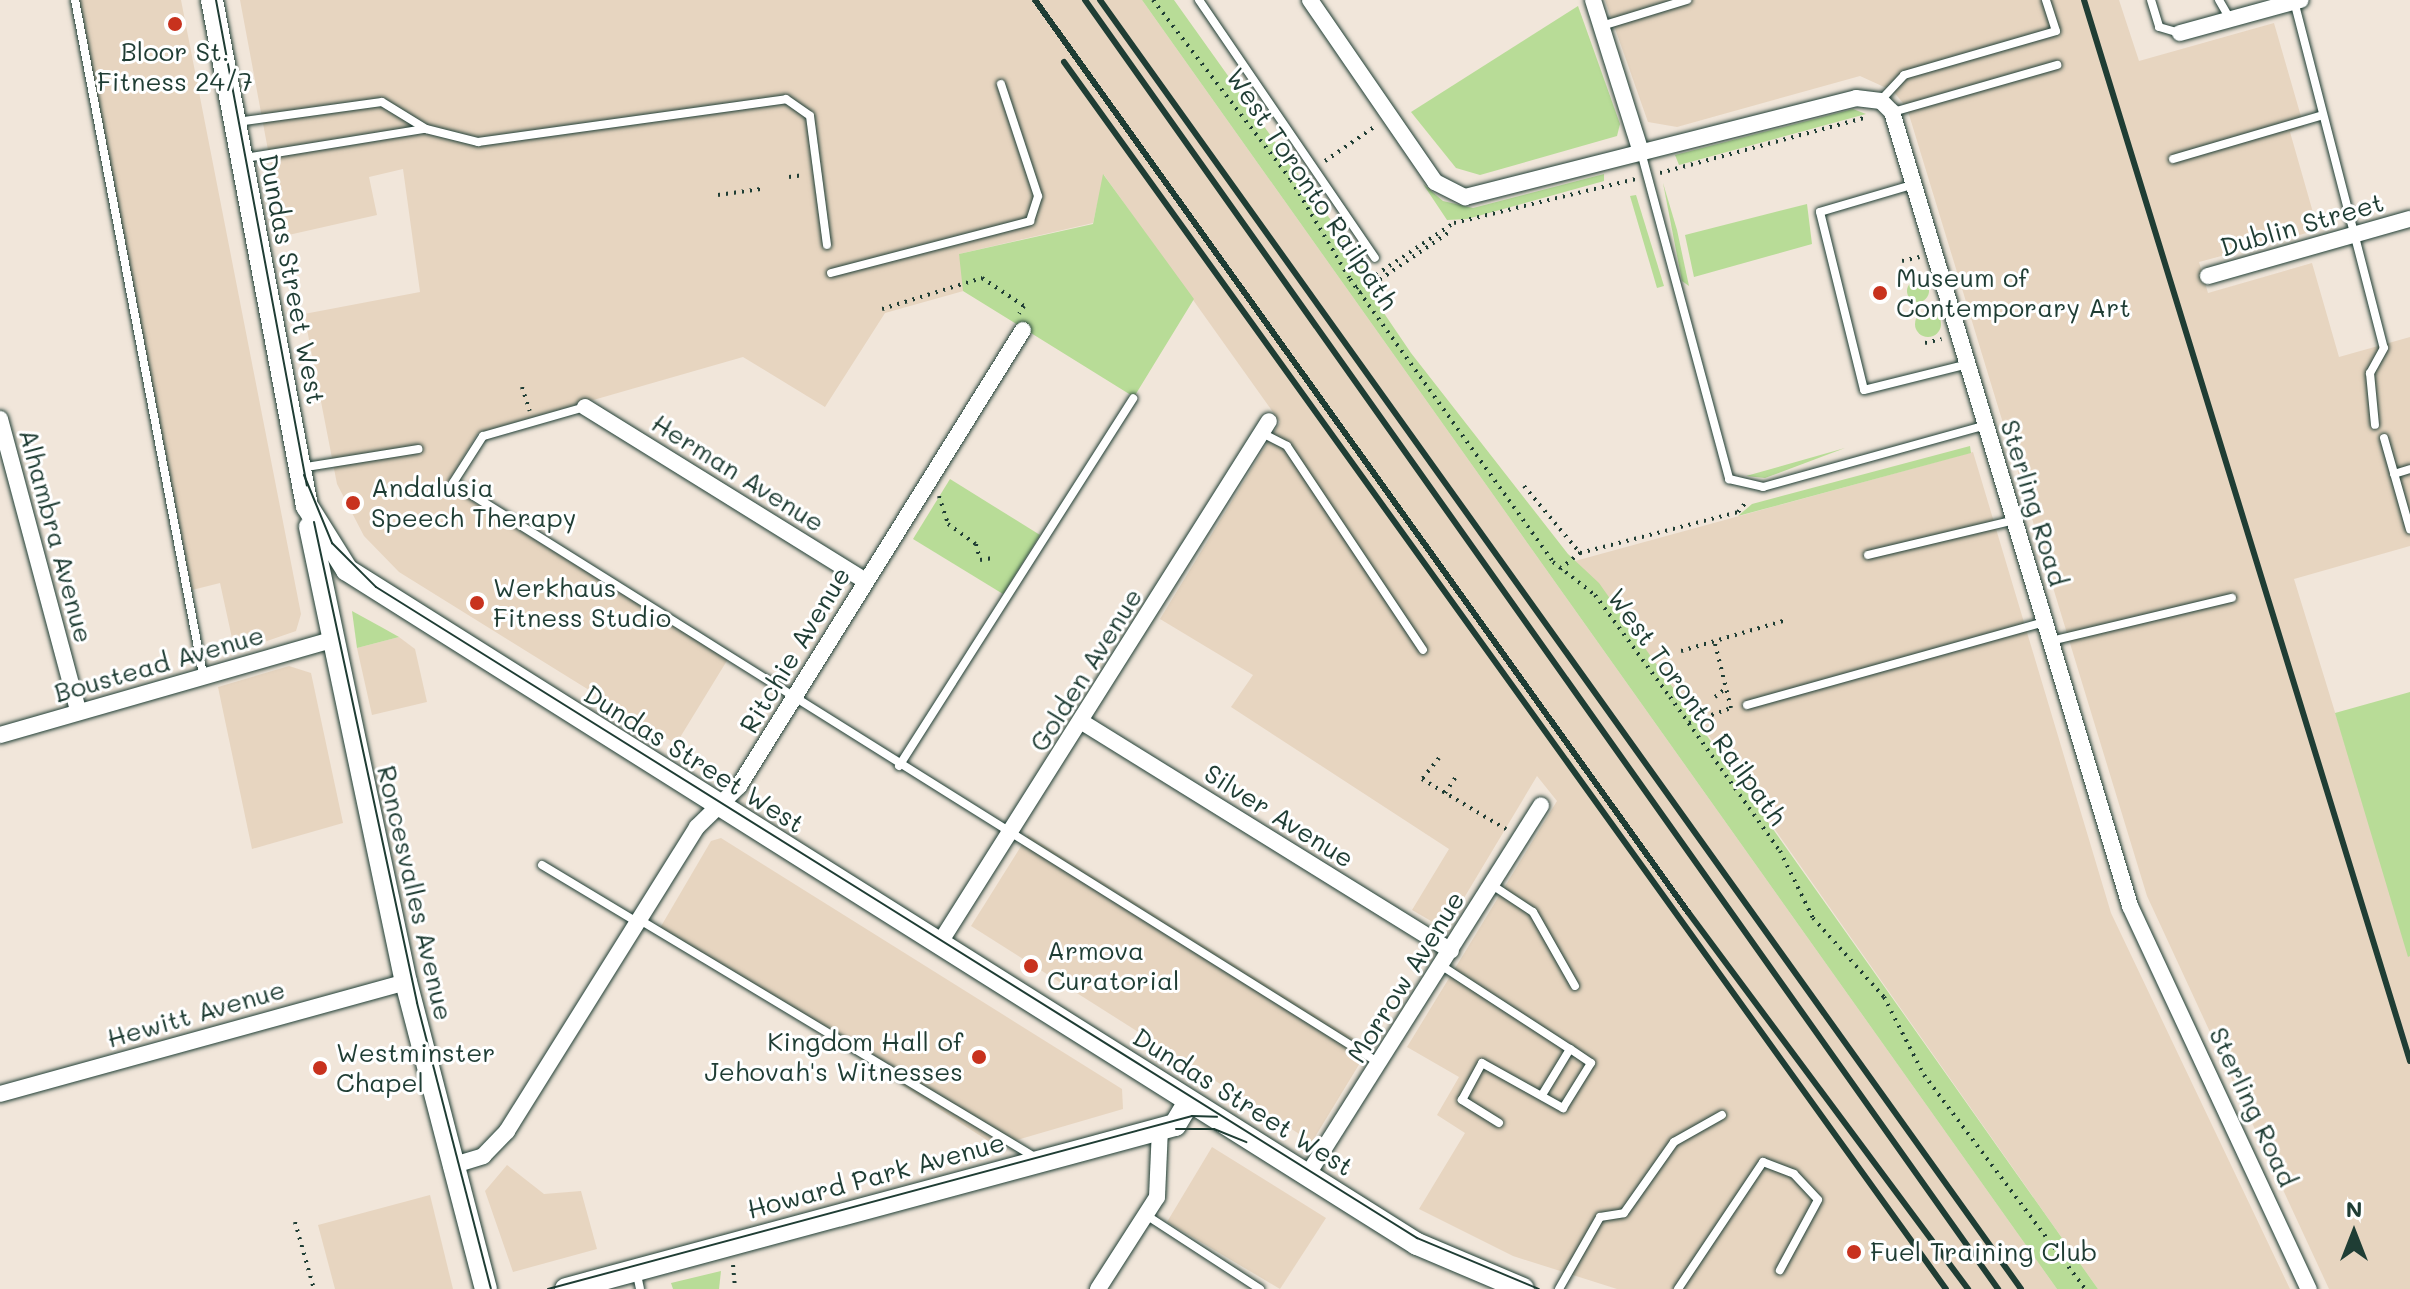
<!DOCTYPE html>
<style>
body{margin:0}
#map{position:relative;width:2410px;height:1289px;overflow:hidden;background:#f1e6da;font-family:Mali,sans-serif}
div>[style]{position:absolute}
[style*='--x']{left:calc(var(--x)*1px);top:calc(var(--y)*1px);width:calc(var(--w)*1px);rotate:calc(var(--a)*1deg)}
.built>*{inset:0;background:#e7d5c0}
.green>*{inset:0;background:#b8dc97}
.round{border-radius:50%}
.path>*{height:4px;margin-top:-2px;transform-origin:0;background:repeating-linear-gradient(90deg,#1f3d34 0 2px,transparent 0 8px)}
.roads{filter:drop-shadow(0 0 2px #1f3d34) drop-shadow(0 0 2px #1f3d34)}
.lane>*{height:8px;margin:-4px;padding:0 4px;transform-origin:4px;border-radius:4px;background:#fff}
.street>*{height:16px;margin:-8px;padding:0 8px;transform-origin:8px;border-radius:8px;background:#fff}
.secondary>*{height:22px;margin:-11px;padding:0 11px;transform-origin:11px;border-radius:11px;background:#fff}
.tram>*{height:2px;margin:-1px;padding:0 1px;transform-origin:1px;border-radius:1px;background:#1f3d34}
.rail>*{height:6px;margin:-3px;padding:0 3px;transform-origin:3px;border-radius:3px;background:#1f3d34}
.dots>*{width:22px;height:22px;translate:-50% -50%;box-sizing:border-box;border:4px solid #fff;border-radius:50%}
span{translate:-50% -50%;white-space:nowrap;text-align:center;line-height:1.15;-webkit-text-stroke:6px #fff;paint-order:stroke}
.poi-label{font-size:26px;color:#1f3d34}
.left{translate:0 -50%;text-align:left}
.right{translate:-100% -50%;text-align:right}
.street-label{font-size:26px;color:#1f3d34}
.north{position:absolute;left:2314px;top:1193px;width:80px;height:80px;-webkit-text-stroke:6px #fff;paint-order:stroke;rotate:0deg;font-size:22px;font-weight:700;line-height:32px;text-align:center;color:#1f3d34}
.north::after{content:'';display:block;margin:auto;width:28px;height:36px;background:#1f3d34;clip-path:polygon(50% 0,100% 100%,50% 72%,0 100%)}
</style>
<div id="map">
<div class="built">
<div style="clip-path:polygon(78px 0,181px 0,301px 614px,296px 631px,235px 652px,220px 583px,192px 590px)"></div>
<div style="clip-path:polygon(240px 0,1142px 0,2057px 1289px,1617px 1289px,1513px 1256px,1419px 1209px,1465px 1133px,1437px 1115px,1459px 1077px,1407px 1047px,1557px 801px,1537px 776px,1449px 923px,1438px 925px,1412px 910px,1449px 849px,1231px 707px,1253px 675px,1160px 619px,1280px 422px,1104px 175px,1093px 223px,959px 254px,967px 290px,885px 313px,825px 407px,743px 357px,478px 433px,446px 485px,728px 659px,676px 744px,399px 572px,364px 536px,337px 484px,304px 314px,420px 292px,403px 169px,369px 177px,377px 215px,284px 236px)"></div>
<div style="clip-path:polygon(1605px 0,2119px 0,2139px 61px,2274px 23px,2304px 127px,2290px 132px,2318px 230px,2199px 262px,2208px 293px,2312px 263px,2339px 357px,2410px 337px,2410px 546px,2294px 579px,2410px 956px,2410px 1289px,2329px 1289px,2147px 896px,1907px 108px,1893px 91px,1860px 76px,1677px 127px,1648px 122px)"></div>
<div style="clip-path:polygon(1973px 452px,2111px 913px,2290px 1289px,2098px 1289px,1693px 713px,1575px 561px)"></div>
<div style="clip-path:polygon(399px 637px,415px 649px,427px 702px,372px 715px,357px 648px)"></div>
<div style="clip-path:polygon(289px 666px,311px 673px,343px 823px,252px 849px,218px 687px)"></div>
<div style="clip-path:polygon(1028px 835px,1369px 1048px,1312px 1142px,971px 926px)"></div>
<div style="clip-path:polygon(721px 838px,1122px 1089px,1123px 1109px,996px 1146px,660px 928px,711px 841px)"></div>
<div style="clip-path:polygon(1212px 1147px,1326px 1218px,1280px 1289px,1167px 1222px)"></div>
<div style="clip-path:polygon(507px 1165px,544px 1194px,581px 1191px,597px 1249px,513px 1272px,485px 1191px)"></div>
<div style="clip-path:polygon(430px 1195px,453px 1289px,335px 1289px,318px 1225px)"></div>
</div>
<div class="green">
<div style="clip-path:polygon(1142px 0,1174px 0,1365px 268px,1371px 294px,1411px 353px,1568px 554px,1599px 583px,2098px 1289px,2057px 1289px)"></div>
<div style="clip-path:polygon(1578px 6px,1620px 124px,1617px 136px,1480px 175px,1456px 168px,1411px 112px)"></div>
<div style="clip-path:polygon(1853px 109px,1866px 114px,1679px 165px,1675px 155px)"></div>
<div style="clip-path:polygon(1103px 174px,1194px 299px,1134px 397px,963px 291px,959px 254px,1093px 224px)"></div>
<div style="clip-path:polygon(1604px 174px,1604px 181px,1467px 219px,1447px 220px,1423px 184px,1443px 201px,1473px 208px)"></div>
<div style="clip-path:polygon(1663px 183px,1677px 230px,1689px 286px,1682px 281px)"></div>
<div style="clip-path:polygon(1636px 195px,1664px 286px,1657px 288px,1630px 196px)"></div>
<div style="clip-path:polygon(1807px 204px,1812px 244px,1694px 277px,1685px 235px)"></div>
<div class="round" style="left:1907px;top:280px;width:22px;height:22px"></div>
<div class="round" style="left:1915px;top:311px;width:26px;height:26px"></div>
<div style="clip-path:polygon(1970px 446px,1971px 453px,1738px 516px,1752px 504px)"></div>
<div style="clip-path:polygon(1845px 448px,1765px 478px,1746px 476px)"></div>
<div style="clip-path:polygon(950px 479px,1040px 535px,1003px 594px,913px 539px)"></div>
<div style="clip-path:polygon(352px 611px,383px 628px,399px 637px,357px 648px)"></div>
<div style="clip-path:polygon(2410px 692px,2410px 956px,2408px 957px,2335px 713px)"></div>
<div style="clip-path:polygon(721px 1271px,719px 1289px,673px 1289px,671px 1283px)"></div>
</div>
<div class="path">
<div style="--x:1153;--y:0;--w:227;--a:52.5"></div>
<div style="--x:1291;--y:180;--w:115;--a:59.2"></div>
<div style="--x:1350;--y:279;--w:348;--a:54.3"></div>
<div style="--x:1553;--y:562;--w:53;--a:38.2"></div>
<div style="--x:1595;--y:595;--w:127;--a:53.7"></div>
<div style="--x:1670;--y:697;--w:189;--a:54.5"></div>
<div style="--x:1780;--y:851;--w:75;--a:63.8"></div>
<div style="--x:1813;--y:918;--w:106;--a:48.1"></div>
<div style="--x:1884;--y:997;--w:88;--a:62.9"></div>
<div style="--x:1924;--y:1075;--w:268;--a:53"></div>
<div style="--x:1325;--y:161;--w:63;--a:-34.7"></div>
<div style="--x:1660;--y:173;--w:215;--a:-15.1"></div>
<div style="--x:789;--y:177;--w:15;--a:-8"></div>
<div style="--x:718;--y:195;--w:43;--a:-7.9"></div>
<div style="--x:1902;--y:261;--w:18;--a:-13"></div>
<div style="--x:1356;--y:288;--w:118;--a:-33.6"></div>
<div style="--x:1454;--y:223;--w:187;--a:-13.6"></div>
<div style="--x:1360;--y:293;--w:110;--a:-34.3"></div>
<div style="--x:1915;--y:308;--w:16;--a:-14"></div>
<div style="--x:882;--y:309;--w:105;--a:-17.2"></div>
<div style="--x:982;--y:278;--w:50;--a:33.7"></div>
<div style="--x:1024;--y:306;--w:9;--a:122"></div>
<div style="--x:1925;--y:343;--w:17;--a:-13"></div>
<div style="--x:522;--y:387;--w:25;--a:72"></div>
<div style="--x:1524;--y:486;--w:87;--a:50.1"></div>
<div style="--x:1580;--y:553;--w:163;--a:-14.5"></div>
<div style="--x:1738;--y:512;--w:13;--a:-51"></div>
<div style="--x:939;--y:496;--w:29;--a:72"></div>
<div style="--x:948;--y:524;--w:34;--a:36"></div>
<div style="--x:976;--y:544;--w:16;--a:76"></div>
<div style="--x:980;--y:560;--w:13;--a:-9"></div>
<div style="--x:1560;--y:569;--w:26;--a:-39"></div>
<div style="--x:1681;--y:651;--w:109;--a:-16.4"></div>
<div style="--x:1715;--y:697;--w:13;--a:-39"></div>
<div style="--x:1689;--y:723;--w:45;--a:-19.7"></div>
<div style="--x:1731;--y:708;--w:70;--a:-104"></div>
<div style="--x:1439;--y:758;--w:27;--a:129"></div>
<div style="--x:1422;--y:779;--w:98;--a:30.8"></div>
<div style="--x:1445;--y:793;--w:22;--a:-56"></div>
<div style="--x:295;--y:1222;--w:70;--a:74.2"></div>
<div style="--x:733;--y:1265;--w:24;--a:85"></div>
</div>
<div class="roads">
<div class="lane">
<div style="--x:75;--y:0;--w:686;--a:79.25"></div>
<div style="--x:1199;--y:0;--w:312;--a:55.7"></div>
<div style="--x:2151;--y:0;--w:28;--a:73"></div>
<div style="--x:2159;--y:27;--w:22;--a:16"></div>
<div style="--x:2219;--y:0;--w:22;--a:60"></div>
<div style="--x:2294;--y:1;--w:358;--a:75.5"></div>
<div style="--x:2384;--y:348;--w:29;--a:119"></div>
<div style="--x:2370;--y:373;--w:52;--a:84.5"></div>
<div style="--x:1605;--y:25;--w:86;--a:-17"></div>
<div style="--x:1881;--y:100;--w:34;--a:-47"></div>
<div style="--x:1904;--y:75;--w:158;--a:-16.1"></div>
<div style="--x:2056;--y:31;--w:33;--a:-108"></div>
<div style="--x:1893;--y:112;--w:171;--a:-16"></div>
<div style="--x:237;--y:122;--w:146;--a:-7.9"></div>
<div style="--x:382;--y:102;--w:52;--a:31.5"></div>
<div style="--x:426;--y:129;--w:54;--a:14"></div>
<div style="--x:478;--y:142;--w:311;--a:-7.9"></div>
<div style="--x:786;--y:99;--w:29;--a:35"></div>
<div style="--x:810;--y:116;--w:130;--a:82.5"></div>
<div style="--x:1641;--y:152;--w:339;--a:74.9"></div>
<div style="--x:1729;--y:479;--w:35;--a:13"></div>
<div style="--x:1763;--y:487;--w:231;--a:-15.5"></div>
<div style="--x:245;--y:158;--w:182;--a:-9.2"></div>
<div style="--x:2173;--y:159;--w:153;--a:-16.3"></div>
<div style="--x:1915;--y:184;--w:99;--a:163.6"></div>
<div style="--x:1820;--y:212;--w:183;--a:76.1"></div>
<div style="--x:1864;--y:390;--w:107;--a:-14"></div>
<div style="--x:831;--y:273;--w:206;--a:-14.6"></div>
<div style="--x:1030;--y:221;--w:26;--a:-72"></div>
<div style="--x:1038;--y:196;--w:118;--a:-108.3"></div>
<div style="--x:585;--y:407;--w:106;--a:164.1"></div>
<div style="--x:483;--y:436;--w:56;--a:122.6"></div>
<div style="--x:453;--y:483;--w:1093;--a:32.06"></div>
<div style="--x:1262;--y:433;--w:28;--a:27"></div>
<div style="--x:1287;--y:446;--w:245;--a:56.3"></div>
<div style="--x:2384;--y:438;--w:95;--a:74.1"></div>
<div style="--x:300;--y:468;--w:120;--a:-9.1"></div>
<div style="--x:2394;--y:474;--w:17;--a:-17"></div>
<div style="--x:1868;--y:555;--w:151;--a:-13.4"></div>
<div style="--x:2051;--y:641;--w:186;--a:-13.4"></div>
<div style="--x:1747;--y:705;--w:309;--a:-15.6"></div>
<div style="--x:899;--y:766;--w:436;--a:-57.5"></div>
<div style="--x:542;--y:865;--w:111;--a:31"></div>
<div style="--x:1492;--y:885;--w:49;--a:33.4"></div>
<div style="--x:1533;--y:912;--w:85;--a:60.4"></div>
<div style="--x:640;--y:920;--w:463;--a:31"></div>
<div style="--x:1442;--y:966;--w:153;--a:33"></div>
<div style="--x:1499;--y:1123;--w:44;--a:-148.1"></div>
<div style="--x:1462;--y:1100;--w:42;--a:-61.6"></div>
<div style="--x:1482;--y:1063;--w:93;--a:29.1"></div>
<div style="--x:1563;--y:1108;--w:53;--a:-58.1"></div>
<div style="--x:1591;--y:1063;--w:25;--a:-146"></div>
<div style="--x:1570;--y:1049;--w:54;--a:121.3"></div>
<div style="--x:1146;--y:1215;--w:136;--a:33"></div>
<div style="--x:636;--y:1270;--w:19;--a:78"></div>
<div style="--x:1559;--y:1289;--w:83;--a:-60.3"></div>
<div style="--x:1600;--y:1217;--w:24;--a:-9"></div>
<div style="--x:1624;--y:1213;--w:87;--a:-54.8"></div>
<div style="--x:1674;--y:1142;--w:55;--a:-29.4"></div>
<div style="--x:1678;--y:1289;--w:153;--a:-56.2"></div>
<div style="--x:1763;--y:1162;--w:33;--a:21"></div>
<div style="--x:1794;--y:1174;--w:35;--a:47"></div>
<div style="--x:1818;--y:1200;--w:80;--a:118.5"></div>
</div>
<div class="street">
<div style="--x:1310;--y:0;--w:221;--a:55.5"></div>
<div style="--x:1435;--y:182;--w:34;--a:27"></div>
<div style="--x:1465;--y:197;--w:403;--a:-14.2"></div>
<div style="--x:1856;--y:98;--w:25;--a:7"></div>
<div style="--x:1881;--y:101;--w:16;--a:45"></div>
<div style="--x:1892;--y:112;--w:829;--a:73.31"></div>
<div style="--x:2130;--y:906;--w:423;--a:65"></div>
<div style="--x:1593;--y:0;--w:159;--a:72.5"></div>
<div style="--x:2180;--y:33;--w:125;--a:-15.3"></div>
<div style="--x:2208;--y:276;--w:210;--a:-15.8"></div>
<div style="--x:585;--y:407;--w:328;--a:31.8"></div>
<div style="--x:0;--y:419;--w:302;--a:75"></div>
<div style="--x:1082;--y:722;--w:434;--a:31.8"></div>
<div style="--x:0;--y:735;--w:344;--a:-16"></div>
<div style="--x:939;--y:944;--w:618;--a:-57.75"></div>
<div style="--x:0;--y:1094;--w:421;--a:-15.4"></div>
<div style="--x:451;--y:1166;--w:34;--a:-17"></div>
<div style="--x:483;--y:1156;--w:35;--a:-46"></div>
<div style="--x:507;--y:1131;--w:358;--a:-58"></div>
<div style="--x:697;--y:827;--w:59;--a:-44.3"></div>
<div style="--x:739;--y:786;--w:537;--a:-58.09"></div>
<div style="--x:1308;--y:1174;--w:436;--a:-57.7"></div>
<div style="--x:1098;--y:1289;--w:109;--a:-57.3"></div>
<div style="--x:1157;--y:1197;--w:68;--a:-87.5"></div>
</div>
<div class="secondary">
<div style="--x:212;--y:0;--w:515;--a:79.37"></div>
<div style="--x:307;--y:506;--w:75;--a:58"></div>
<div style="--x:347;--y:570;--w:1265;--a:32.21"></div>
<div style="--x:1417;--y:1244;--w:115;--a:23"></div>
<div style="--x:310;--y:527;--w:465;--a:78.1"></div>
<div style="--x:406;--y:982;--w:317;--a:75.4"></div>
<div style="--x:566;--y:1289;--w:631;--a:-15.07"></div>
<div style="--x:1175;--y:1125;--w:27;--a:-59"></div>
</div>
</div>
<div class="tram">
<div style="--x:216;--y:0;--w:494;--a:79.4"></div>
<div style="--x:304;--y:475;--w:74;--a:67.6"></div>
<div style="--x:332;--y:543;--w:62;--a:45"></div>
<div style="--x:376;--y:587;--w:1228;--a:32.02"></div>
<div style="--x:1417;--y:1238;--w:132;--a:22.7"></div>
<div style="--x:314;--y:522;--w:492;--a:77.9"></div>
<div style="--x:417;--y:1003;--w:295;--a:75.5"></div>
<div style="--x:1176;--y:1129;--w:38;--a:0"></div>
<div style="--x:1214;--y:1129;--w:35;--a:22"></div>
<div style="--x:548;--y:1289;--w:667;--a:-15.04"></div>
<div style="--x:1192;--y:1116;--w:25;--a:2"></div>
</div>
<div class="rail">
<div style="--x:1035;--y:0;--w:1122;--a:54.4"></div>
<div style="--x:1688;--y:912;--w:470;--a:53.4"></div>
<div style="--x:1085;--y:0;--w:1580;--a:54.69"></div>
<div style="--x:1100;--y:0;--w:1584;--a:54.45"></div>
<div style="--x:2084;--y:0;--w:1110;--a:72.92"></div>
<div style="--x:1064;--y:62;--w:1511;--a:54.29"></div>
</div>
<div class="dots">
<div style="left:175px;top:24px;background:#c8321e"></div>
<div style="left:1880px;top:293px;background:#c8321e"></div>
<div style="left:353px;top:503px;background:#c8321e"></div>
<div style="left:477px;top:603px;background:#c8321e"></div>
<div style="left:1031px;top:966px;background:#c8321e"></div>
<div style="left:979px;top:1057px;background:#c8321e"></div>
<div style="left:320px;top:1068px;background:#c8321e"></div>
<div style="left:1854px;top:1252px;background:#c8321e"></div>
</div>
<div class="poi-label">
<span style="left:175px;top:67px">Bloor St.<br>Fitness 24/7</span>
<span class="left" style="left:1896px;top:293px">Museum of<br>Contemporary Art</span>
<span class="left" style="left:371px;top:503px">Andalusia<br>Speech Therapy</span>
<span class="left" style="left:493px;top:603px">Werkhaus<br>Fitness Studio</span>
<span class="left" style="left:1047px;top:966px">Armova<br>Curatorial</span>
<span class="right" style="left:963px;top:1057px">Kingdom Hall of<br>Jehovah's Witnesses</span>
<span class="left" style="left:336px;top:1068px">Westminster<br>Chapel</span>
<span class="left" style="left:1870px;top:1252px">Fuel Training Club</span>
</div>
<div class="street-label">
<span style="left:1312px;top:189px;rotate:56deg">West Toronto Railpath</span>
<span style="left:2302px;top:225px;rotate:-16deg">Dublin Street</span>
<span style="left:292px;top:279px;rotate:79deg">Dundas Street West</span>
<span style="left:738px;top:473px;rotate:32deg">Herman Avenue</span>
<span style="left:2034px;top:503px;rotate:73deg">Sterling Road</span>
<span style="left:56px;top:536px;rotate:75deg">Alhambra Avenue</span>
<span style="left:795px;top:650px;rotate:-59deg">Ritchie Avenue</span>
<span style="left:159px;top:664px;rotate:-16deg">Boustead Avenue</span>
<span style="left:1086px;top:670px;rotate:-58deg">Golden Avenue</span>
<span style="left:1697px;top:707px;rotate:54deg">West Toronto Railpath</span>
<span style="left:694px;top:759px;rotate:32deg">Dundas Street West</span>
<span style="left:1279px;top:816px;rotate:32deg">Silver Avenue</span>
<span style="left:415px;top:893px;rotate:77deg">Roncesvalles Avenue</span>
<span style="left:1406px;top:977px;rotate:-58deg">Morrow Avenue</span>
<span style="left:196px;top:1014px;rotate:-16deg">Hewitt Avenue</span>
<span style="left:1243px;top:1102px;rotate:32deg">Dundas Street West</span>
<span style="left:2253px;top:1107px;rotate:65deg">Sterling Road</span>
<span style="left:876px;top:1176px;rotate:-15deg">Howard Park Avenue</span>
</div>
<div class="north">N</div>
</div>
